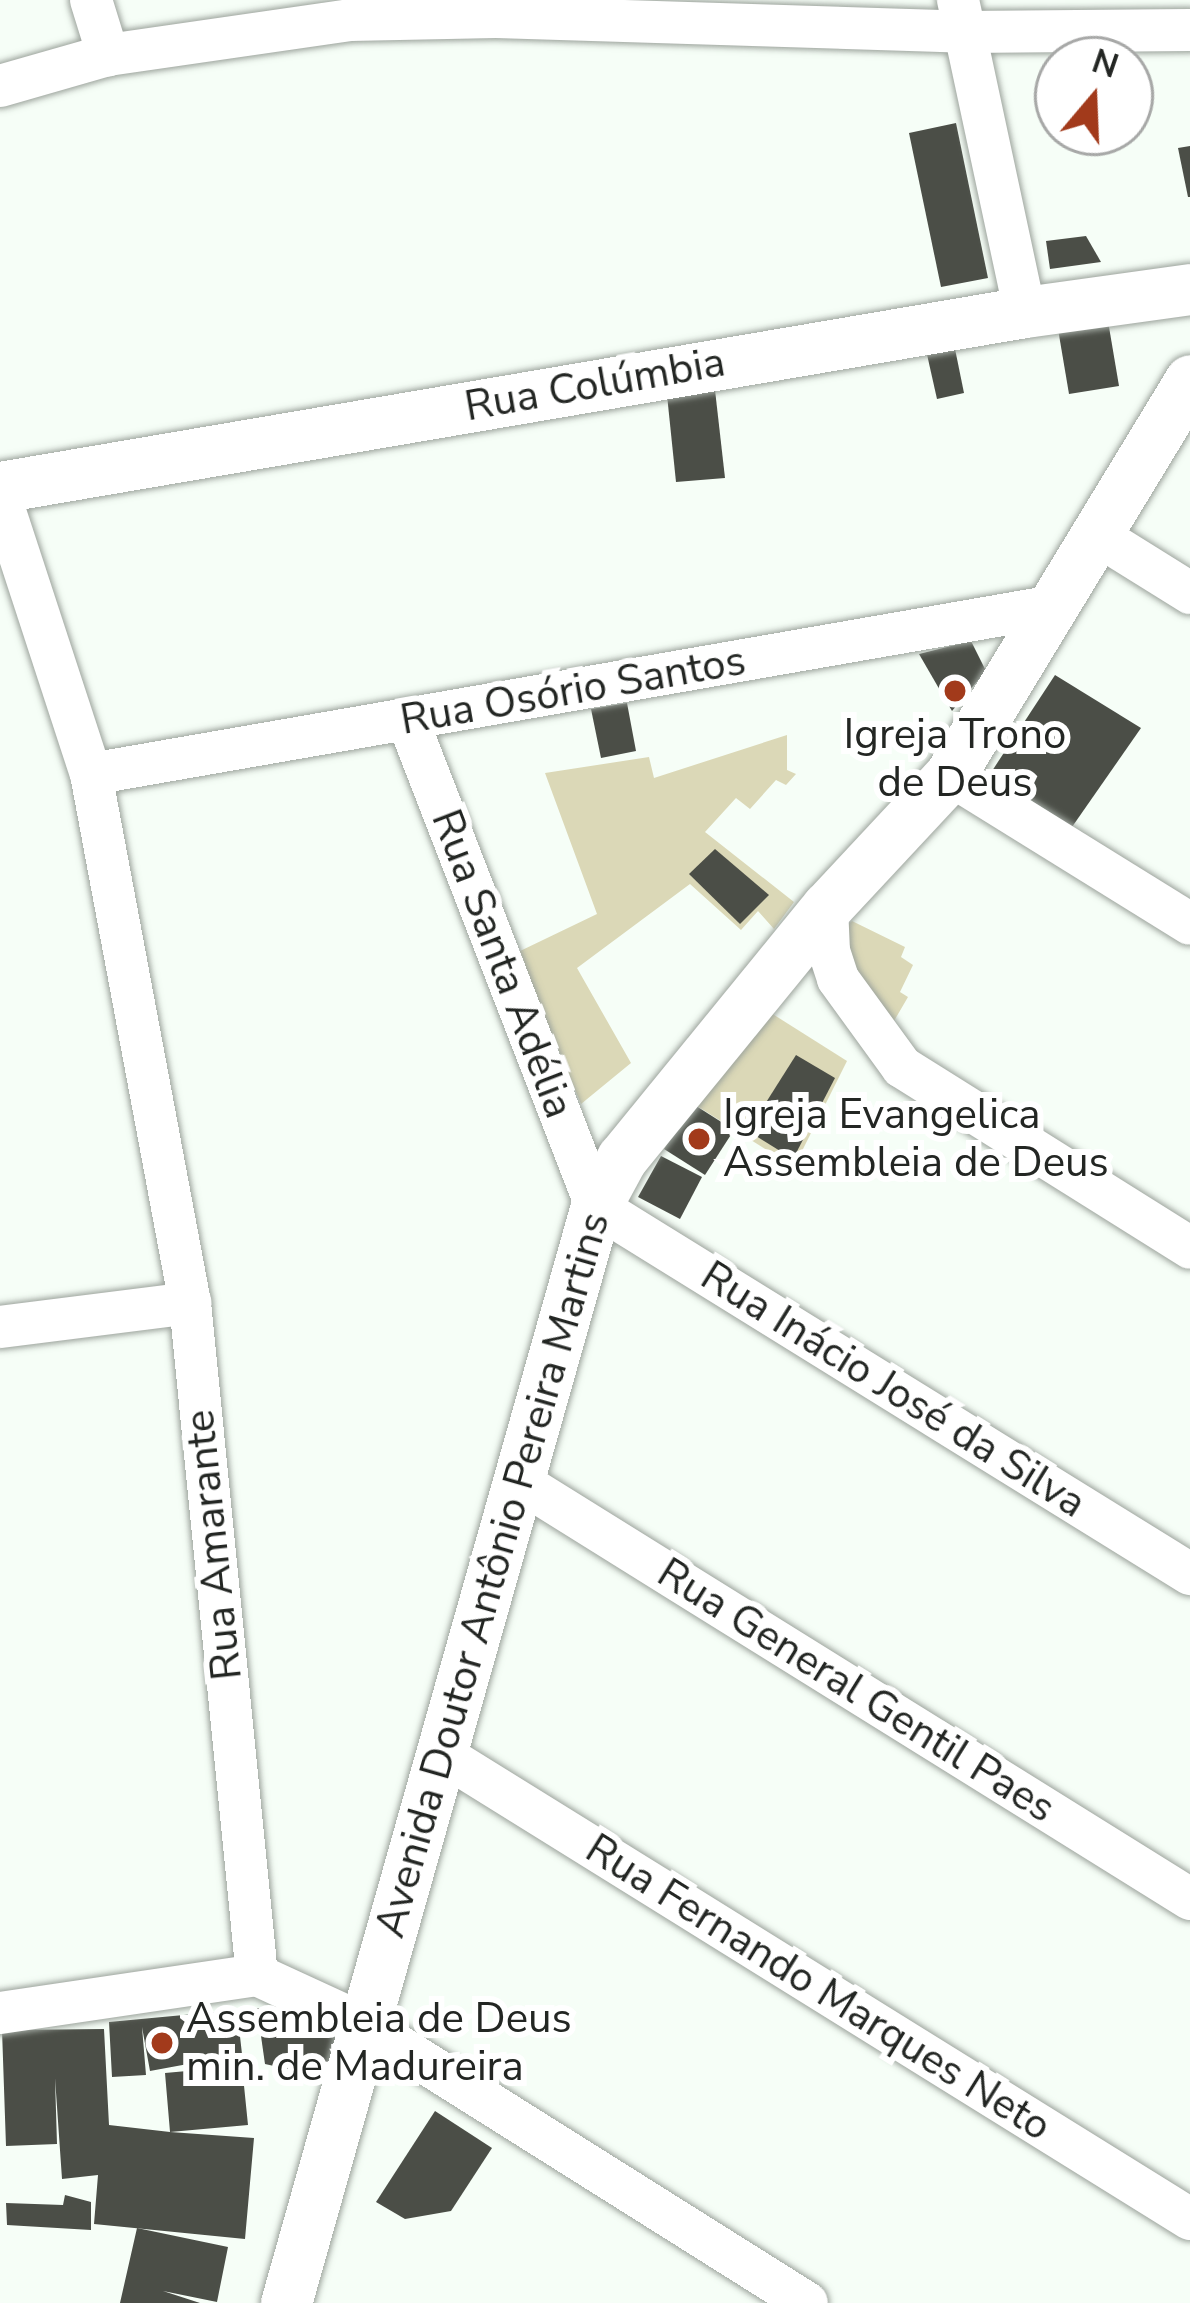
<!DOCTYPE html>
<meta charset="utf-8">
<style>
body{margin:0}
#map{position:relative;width:1190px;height:2303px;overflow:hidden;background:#f6fef7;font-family:"Nunito Sans",sans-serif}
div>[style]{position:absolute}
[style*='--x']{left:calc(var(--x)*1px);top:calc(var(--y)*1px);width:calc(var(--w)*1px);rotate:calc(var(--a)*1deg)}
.green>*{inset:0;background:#dbd8b7}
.building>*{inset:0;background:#4b4e47}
.roads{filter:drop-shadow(0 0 3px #9da49d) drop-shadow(0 0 3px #9da49d)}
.minor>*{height:42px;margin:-21px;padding:0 21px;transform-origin:21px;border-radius:21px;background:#fff}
.tertiary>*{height:51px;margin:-25.5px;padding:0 25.5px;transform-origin:25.5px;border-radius:25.5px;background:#fff}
.dots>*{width:33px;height:33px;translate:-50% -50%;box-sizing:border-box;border:6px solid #fff;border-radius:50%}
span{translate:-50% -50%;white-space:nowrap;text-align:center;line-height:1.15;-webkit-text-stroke:12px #fff;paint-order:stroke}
.street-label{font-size:42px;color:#232623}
.poi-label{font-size:42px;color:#232623}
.left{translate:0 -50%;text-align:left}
.north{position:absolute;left:1034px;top:36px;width:120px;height:120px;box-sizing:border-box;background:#fff;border:3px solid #a7a8a7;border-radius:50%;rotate:19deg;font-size:33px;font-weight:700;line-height:48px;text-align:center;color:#232623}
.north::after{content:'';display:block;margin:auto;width:42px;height:54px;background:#a23a1b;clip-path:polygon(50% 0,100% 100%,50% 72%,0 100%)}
</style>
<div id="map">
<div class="green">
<div style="clip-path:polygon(787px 735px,787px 770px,796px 774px,786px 785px,776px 780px,750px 809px,736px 798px,705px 832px,794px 902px,774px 929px,758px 911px,741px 930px,690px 884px,577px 968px,631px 1063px,581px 1104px,518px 952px,597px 914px,545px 773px,649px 757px,654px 778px)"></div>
<div style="clip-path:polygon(852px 921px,905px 947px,901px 957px,913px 965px,900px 992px,908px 997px,887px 1033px,837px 935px)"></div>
<div style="clip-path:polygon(771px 1013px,847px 1061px,794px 1167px,697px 1106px)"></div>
</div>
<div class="building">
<div style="clip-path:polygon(956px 123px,988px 278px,941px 287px,909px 133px)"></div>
<div style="clip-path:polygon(1190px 146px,1190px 197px,1188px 197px,1178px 148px)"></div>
<div style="clip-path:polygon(1086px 236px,1101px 262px,1050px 269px,1046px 241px)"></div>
<div style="clip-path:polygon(1108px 321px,1119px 386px,1069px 394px,1058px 329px)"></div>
<div style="clip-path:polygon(954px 344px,964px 393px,937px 399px,926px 350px)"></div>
<div style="clip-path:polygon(715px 390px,725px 478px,676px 482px,667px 395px)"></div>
<div style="clip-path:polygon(971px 641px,986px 671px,952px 711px,919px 654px)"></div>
<div style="clip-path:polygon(1055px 675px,1141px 728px,1072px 827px,990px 774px)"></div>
<div style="clip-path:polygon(627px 703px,636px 751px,601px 758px,591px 709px)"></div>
<div style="clip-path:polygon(715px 849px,769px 895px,740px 924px,689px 874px)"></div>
<div style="clip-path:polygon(796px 1055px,835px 1078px,793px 1159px,748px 1131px)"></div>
<div style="clip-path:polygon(693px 1104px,734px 1130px,705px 1175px,664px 1149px)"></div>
<div style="clip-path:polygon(661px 1156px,702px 1177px,680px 1219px,638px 1197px)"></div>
<div style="clip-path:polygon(257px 2008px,339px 2027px,328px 2078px,265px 2064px)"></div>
<div style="clip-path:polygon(237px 2010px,242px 2054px,150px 2071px,142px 2027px,146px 2075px,112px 2077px,109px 2022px)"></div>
<div style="clip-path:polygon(104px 2029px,109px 2125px,170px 2132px,165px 2073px,242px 2066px,248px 2125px,170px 2132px,254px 2138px,245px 2239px,94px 2224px,98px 2175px,62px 2179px,55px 2078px,57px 2144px,6px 2146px,2px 2030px)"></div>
<div style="clip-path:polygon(435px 2111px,492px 2148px,451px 2211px,405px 2219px,376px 2202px)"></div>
<div style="clip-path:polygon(65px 2195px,91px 2202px,91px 2230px,7px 2225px,6px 2203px,63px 2205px)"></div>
<div style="clip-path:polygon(137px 2228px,228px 2247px,217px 2302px,163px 2291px,200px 2303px,120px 2303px)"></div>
</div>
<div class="roads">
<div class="minor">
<div style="--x:91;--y:0;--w:58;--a:72.8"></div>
<div style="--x:958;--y:0;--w:319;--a:77.9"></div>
<div style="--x:0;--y:86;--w:112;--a:-16"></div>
<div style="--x:108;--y:55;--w:245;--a:-8.2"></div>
<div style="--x:350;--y:20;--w:146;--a:-1.2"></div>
<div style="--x:496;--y:17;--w:469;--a:1.8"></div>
<div style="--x:965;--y:32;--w:225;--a:-0.5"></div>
<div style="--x:0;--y:496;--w:293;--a:71.9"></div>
<div style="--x:91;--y:774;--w:538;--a:79.4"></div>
<div style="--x:190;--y:1303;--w:675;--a:84.31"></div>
<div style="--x:1097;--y:535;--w:110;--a:31.9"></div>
<div style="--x:408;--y:721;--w:520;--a:68.81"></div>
<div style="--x:596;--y:1206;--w:699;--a:31.78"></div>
<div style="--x:91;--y:774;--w:978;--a:-9.9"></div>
<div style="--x:950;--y:775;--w:282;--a:31.8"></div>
<div style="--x:827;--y:907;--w:44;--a:87.4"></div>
<div style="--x:829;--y:951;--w:29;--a:72"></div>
<div style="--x:838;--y:979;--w:109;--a:54"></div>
<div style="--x:902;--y:1067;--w:340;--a:32.1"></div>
<div style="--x:0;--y:1327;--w:192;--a:-7.2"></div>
<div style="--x:522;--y:1483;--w:787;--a:31.91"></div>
<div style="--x:445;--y:1756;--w:877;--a:31.86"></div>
<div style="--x:257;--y:1975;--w:119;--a:24.8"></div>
<div style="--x:365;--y:2025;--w:522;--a:32.17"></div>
<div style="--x:0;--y:2013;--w:260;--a:-8.4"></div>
</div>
<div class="tertiary">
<div style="--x:0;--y:487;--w:1040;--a:-9.69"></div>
<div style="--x:1025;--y:312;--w:167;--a:-7.9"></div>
<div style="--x:286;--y:2303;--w:1140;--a:-74.22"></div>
<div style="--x:596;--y:1206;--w:55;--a:-61.6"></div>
<div style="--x:622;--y:1158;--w:324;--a:-50.8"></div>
<div style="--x:827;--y:907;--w:180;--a:-47"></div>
<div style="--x:950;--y:775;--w:462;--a:-58.7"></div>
</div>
</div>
<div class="dots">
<div style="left:955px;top:691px;background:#a23a1b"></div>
<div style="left:699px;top:1139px;background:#a23a1b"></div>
<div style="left:162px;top:2043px;background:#a23a1b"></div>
</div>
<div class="street-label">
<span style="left:595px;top:385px;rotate:-10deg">Rua Colúmbia</span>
<span style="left:573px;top:691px;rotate:-10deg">Rua Osório Santos</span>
<span style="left:502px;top:964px;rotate:69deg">Rua Santa Adélia</span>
<span style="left:893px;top:1390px;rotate:32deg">Rua Inácio José da Silva</span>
<span style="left:214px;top:1545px;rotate:-96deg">Rua Amarante</span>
<span style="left:493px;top:1575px;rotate:-74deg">Avenida Doutor Antônio Pereira Martins</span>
<span style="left:856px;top:1691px;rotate:32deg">Rua General Gentil Paes</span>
<span style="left:818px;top:1988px;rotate:32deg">Rua Fernando Marques Neto</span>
</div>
<div class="poi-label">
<span style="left:955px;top:759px">Igreja Trono<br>de Deus</span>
<span class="left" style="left:723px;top:1139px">Igreja Evangelica<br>Assembleia de Deus</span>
<span class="left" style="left:186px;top:2043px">Assembleia de Deus<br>min. de Madureira</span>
</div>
<div class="north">N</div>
</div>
